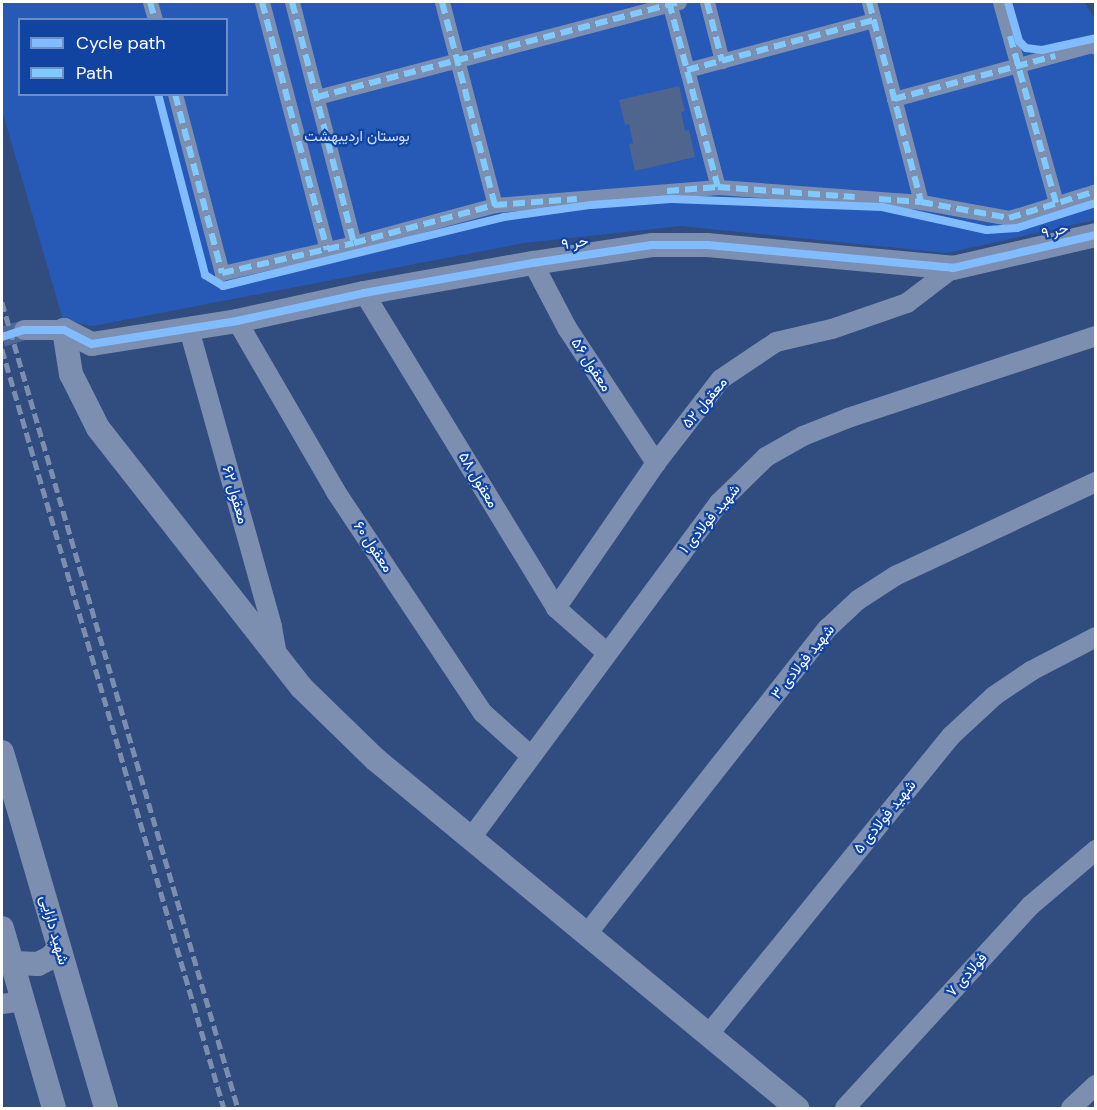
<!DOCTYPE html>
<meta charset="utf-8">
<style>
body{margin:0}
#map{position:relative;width:1097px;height:1110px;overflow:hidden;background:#314d80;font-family:"DM Sans",Vazirmatn,sans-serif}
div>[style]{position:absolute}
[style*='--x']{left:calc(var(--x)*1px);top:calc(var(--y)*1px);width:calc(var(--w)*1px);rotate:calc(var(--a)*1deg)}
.green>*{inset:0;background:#265ab6}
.building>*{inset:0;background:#4f658e}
.minor-tunnel>*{height:20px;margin-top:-10px;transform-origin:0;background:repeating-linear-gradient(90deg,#506893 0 20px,transparent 0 30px)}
.pedestrian>*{height:15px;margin:-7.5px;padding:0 7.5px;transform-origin:7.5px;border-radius:7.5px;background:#7d8fb0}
.minor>*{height:20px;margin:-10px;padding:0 10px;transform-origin:10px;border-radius:10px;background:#7d8fb0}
.tertiary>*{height:24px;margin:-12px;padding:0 12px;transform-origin:12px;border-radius:12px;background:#7d8fb0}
.rail>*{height:4.5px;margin-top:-2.25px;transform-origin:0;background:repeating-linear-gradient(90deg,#7c8eaf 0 10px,transparent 0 14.5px)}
.quiet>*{height:6px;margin-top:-3px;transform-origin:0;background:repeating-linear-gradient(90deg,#80caff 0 12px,transparent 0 18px)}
.cycleway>*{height:8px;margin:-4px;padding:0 4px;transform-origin:4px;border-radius:4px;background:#80bcff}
span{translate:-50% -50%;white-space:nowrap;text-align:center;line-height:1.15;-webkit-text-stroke:4.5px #1143a0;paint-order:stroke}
.park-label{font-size:15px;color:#d2e2fe}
.street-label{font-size:15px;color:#fff}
.frame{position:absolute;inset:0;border:3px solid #fff;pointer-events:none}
.legend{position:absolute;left:18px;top:18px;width:210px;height:78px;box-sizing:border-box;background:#1143a0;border:2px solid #708ec6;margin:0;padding:8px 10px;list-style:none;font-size:18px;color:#fff}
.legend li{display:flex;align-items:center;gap:12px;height:30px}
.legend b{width:30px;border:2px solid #708ec6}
</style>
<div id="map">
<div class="green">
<div style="clip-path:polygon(evenodd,2px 2px,1084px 2px,1095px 19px,1095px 220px,947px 253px,681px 226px,524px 243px,93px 326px,63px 320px,2px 110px,2px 2px,20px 20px,226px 20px,226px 94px,20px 94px,20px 20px)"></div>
</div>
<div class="building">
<div style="clip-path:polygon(679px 86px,685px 111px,681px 112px,685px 131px,689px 130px,695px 157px,635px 171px,629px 144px,633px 143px,629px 124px,625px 125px,619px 100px)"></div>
</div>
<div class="minor-tunnel">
<div style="--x:2;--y:337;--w:23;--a:-18"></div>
</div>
<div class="pedestrian">
<div style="--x:150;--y:2;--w:19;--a:74"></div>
<div style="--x:262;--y:2;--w:256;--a:75.3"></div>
<div style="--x:292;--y:2;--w:249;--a:75.6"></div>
<div style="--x:442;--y:2;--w:210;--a:75.4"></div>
<div style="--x:669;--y:2;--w:191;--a:75.2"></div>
<div style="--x:707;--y:2;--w:61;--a:75.7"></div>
<div style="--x:869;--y:2;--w:207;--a:75.4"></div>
<div style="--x:1000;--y:2;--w:209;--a:74.4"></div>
<div style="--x:687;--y:70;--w:193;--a:-15"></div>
<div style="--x:175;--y:94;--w:185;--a:75.3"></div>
<div style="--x:222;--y:273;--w:135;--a:-12.8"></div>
<div style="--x:354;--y:243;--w:146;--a:-15.1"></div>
<div style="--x:495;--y:205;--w:224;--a:-4.6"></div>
<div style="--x:718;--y:187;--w:204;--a:4.2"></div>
<div style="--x:921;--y:202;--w:89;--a:10.3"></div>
<div style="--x:1009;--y:218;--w:91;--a:-17.2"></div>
<div style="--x:317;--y:97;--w:374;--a:-14.7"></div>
<div style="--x:894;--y:99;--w:205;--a:-15.3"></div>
<div style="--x:1092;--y:45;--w:4;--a:27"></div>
</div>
<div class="minor">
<div style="--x:533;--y:263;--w:73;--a:62.4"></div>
<div style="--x:567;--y:328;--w:162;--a:56.6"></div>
<div style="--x:364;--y:293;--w:369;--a:58.6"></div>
<div style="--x:556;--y:608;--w:68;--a:41.4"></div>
<div style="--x:237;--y:321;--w:198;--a:59.9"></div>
<div style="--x:336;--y:492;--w:265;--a:56.4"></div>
<div style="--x:483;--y:713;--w:64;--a:41.9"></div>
<div style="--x:189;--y:329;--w:309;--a:74.4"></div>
<div style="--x:272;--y:627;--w:29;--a:80"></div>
<div style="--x:24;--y:330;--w:40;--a:0"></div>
<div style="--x:556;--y:608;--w:176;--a:-55.4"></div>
<div style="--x:656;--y:463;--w:106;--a:-52.3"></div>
<div style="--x:721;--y:379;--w:66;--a:-33.9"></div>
<div style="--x:776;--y:342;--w:57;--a:-13.1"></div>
<div style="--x:832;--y:329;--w:79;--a:-19.1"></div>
<div style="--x:907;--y:303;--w:58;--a:-37.3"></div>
<div style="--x:471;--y:838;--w:417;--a:-53.5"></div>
<div style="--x:719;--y:503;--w:66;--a:-44.4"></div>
<div style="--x:766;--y:457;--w:43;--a:-29.6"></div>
<div style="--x:803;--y:436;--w:48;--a:-21.8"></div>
<div style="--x:848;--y:418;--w:261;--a:-18.3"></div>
<div style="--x:586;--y:935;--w:391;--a:-51.8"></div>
<div style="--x:828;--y:628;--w:41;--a:-43"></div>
<div style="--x:858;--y:600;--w:44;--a:-33"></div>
<div style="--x:895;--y:576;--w:222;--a:-25.1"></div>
<div style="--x:2;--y:1004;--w:21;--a:-8"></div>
<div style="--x:708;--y:1035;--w:385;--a:-50.9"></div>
<div style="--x:951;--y:736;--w:59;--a:-42.9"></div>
<div style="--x:994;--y:696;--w:45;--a:-34"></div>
<div style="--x:1031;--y:671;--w:73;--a:-27.6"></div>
<div style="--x:845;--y:1108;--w:274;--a:-47.5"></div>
<div style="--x:1030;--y:906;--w:87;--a:-40.3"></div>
<div style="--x:1071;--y:1108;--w:34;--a:-43"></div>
</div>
<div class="tertiary">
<div style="--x:64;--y:330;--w:45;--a:81"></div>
<div style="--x:71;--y:374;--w:60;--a:63.4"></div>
<div style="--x:98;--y:428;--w:330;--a:51.9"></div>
<div style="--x:302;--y:688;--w:102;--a:44.2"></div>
<div style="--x:375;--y:759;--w:548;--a:39.59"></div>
<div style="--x:64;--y:330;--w:31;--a:27"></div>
<div style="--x:92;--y:344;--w:147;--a:-9"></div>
<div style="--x:237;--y:321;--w:130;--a:-12.4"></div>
<div style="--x:364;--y:293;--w:172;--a:-10.1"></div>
<div style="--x:533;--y:263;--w:120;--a:-8.6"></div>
<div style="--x:652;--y:245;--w:55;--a:0"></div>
<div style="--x:707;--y:245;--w:247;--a:5.3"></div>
<div style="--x:953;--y:268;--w:147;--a:-13"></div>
<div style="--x:2;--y:752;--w:371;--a:73.7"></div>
<div style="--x:2;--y:928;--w:187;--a:73.9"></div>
<div style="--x:12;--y:963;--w:26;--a:2"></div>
<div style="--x:38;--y:964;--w:13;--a:-27"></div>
<div style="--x:50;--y:958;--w:13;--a:-45"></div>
</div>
<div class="rail">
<div style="--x:2;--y:302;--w:840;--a:73.68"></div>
<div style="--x:2;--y:349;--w:791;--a:73.7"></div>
</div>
<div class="quiet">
<div style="--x:150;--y:2;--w:19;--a:74"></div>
<div style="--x:262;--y:2;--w:256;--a:75.3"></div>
<div style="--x:292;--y:2;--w:249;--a:75.6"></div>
<div style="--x:442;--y:2;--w:210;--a:75.4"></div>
<div style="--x:669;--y:2;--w:191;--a:75.2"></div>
<div style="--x:707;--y:2;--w:61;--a:75.7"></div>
<div style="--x:869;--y:2;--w:207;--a:75.4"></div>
<div style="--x:1010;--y:36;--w:173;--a:74.6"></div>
<div style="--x:687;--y:70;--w:193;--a:-15"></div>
<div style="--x:175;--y:94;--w:185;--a:75.3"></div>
<div style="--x:222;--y:273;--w:135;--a:-12.8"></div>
<div style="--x:354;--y:243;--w:146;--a:-15.1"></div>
<div style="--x:495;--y:205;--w:82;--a:-4.2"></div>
<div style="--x:317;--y:97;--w:374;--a:-14.7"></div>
<div style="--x:894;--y:99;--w:167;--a:-15"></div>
<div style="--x:667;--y:191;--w:51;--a:-4.5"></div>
<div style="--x:718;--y:187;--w:137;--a:4.2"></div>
<div style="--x:879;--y:199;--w:42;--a:4.1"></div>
<div style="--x:921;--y:202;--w:89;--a:10.3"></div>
<div style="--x:1009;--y:218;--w:91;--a:-17.2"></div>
</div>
<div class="cycleway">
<div style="--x:1008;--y:2;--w:41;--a:74.2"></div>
<div style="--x:1019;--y:41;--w:10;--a:45"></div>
<div style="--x:1026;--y:48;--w:16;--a:7"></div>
<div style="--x:1042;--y:50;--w:55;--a:-12.5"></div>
<div style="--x:158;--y:94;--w:187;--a:75.4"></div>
<div style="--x:205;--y:275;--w:21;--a:31"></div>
<div style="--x:223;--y:286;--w:289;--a:-13.8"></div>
<div style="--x:504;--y:217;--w:88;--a:-7.9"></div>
<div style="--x:591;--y:205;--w:80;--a:-4.3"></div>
<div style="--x:671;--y:199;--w:211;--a:2.2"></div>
<div style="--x:882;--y:207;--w:107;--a:12.4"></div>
<div style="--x:987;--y:230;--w:30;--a:-4"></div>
<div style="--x:1017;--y:228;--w:83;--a:-17.6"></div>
<div style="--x:2;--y:337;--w:23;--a:-18"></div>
<div style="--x:24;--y:330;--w:40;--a:0"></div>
<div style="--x:64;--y:330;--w:31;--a:27"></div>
<div style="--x:92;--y:344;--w:147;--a:-9"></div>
<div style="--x:237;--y:321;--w:130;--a:-12.4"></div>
<div style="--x:364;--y:293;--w:172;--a:-10.1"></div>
<div style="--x:533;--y:263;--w:120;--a:-8.6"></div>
<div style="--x:652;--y:245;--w:55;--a:0"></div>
<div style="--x:707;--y:245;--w:247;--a:5.3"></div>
<div style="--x:953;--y:268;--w:147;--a:-13"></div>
</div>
<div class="park-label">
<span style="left:357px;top:137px">بوستان اردیبهشت</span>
</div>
<div class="street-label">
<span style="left:1055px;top:231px;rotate:-13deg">حر ۹</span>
<span style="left:575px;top:243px;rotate:-9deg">حر ۹</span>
<span style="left:591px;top:365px;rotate:57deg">معقول ۵۶</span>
<span style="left:705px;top:403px;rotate:-50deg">معقول ۵۲</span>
<span style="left:478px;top:480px;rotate:59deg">معقول ۵۸</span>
<span style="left:235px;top:495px;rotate:74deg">معقول ۶۲</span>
<span style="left:710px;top:519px;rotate:-50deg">شهید فولادی ۱</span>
<span style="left:373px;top:547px;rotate:56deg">معقول ۶۰</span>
<span style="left:803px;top:662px;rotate:-51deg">شهید فولادی ۳</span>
<span style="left:885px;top:817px;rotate:-51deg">شهید فولادی ۵</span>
<span style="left:54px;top:930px;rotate:74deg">شهید دارایی</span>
<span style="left:967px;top:975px;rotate:-48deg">فولادی ۷</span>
</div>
<div class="frame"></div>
<ul class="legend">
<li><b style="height:8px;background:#80bcff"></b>Cycle path</li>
<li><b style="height:8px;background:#80caff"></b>Path</li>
</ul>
</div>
